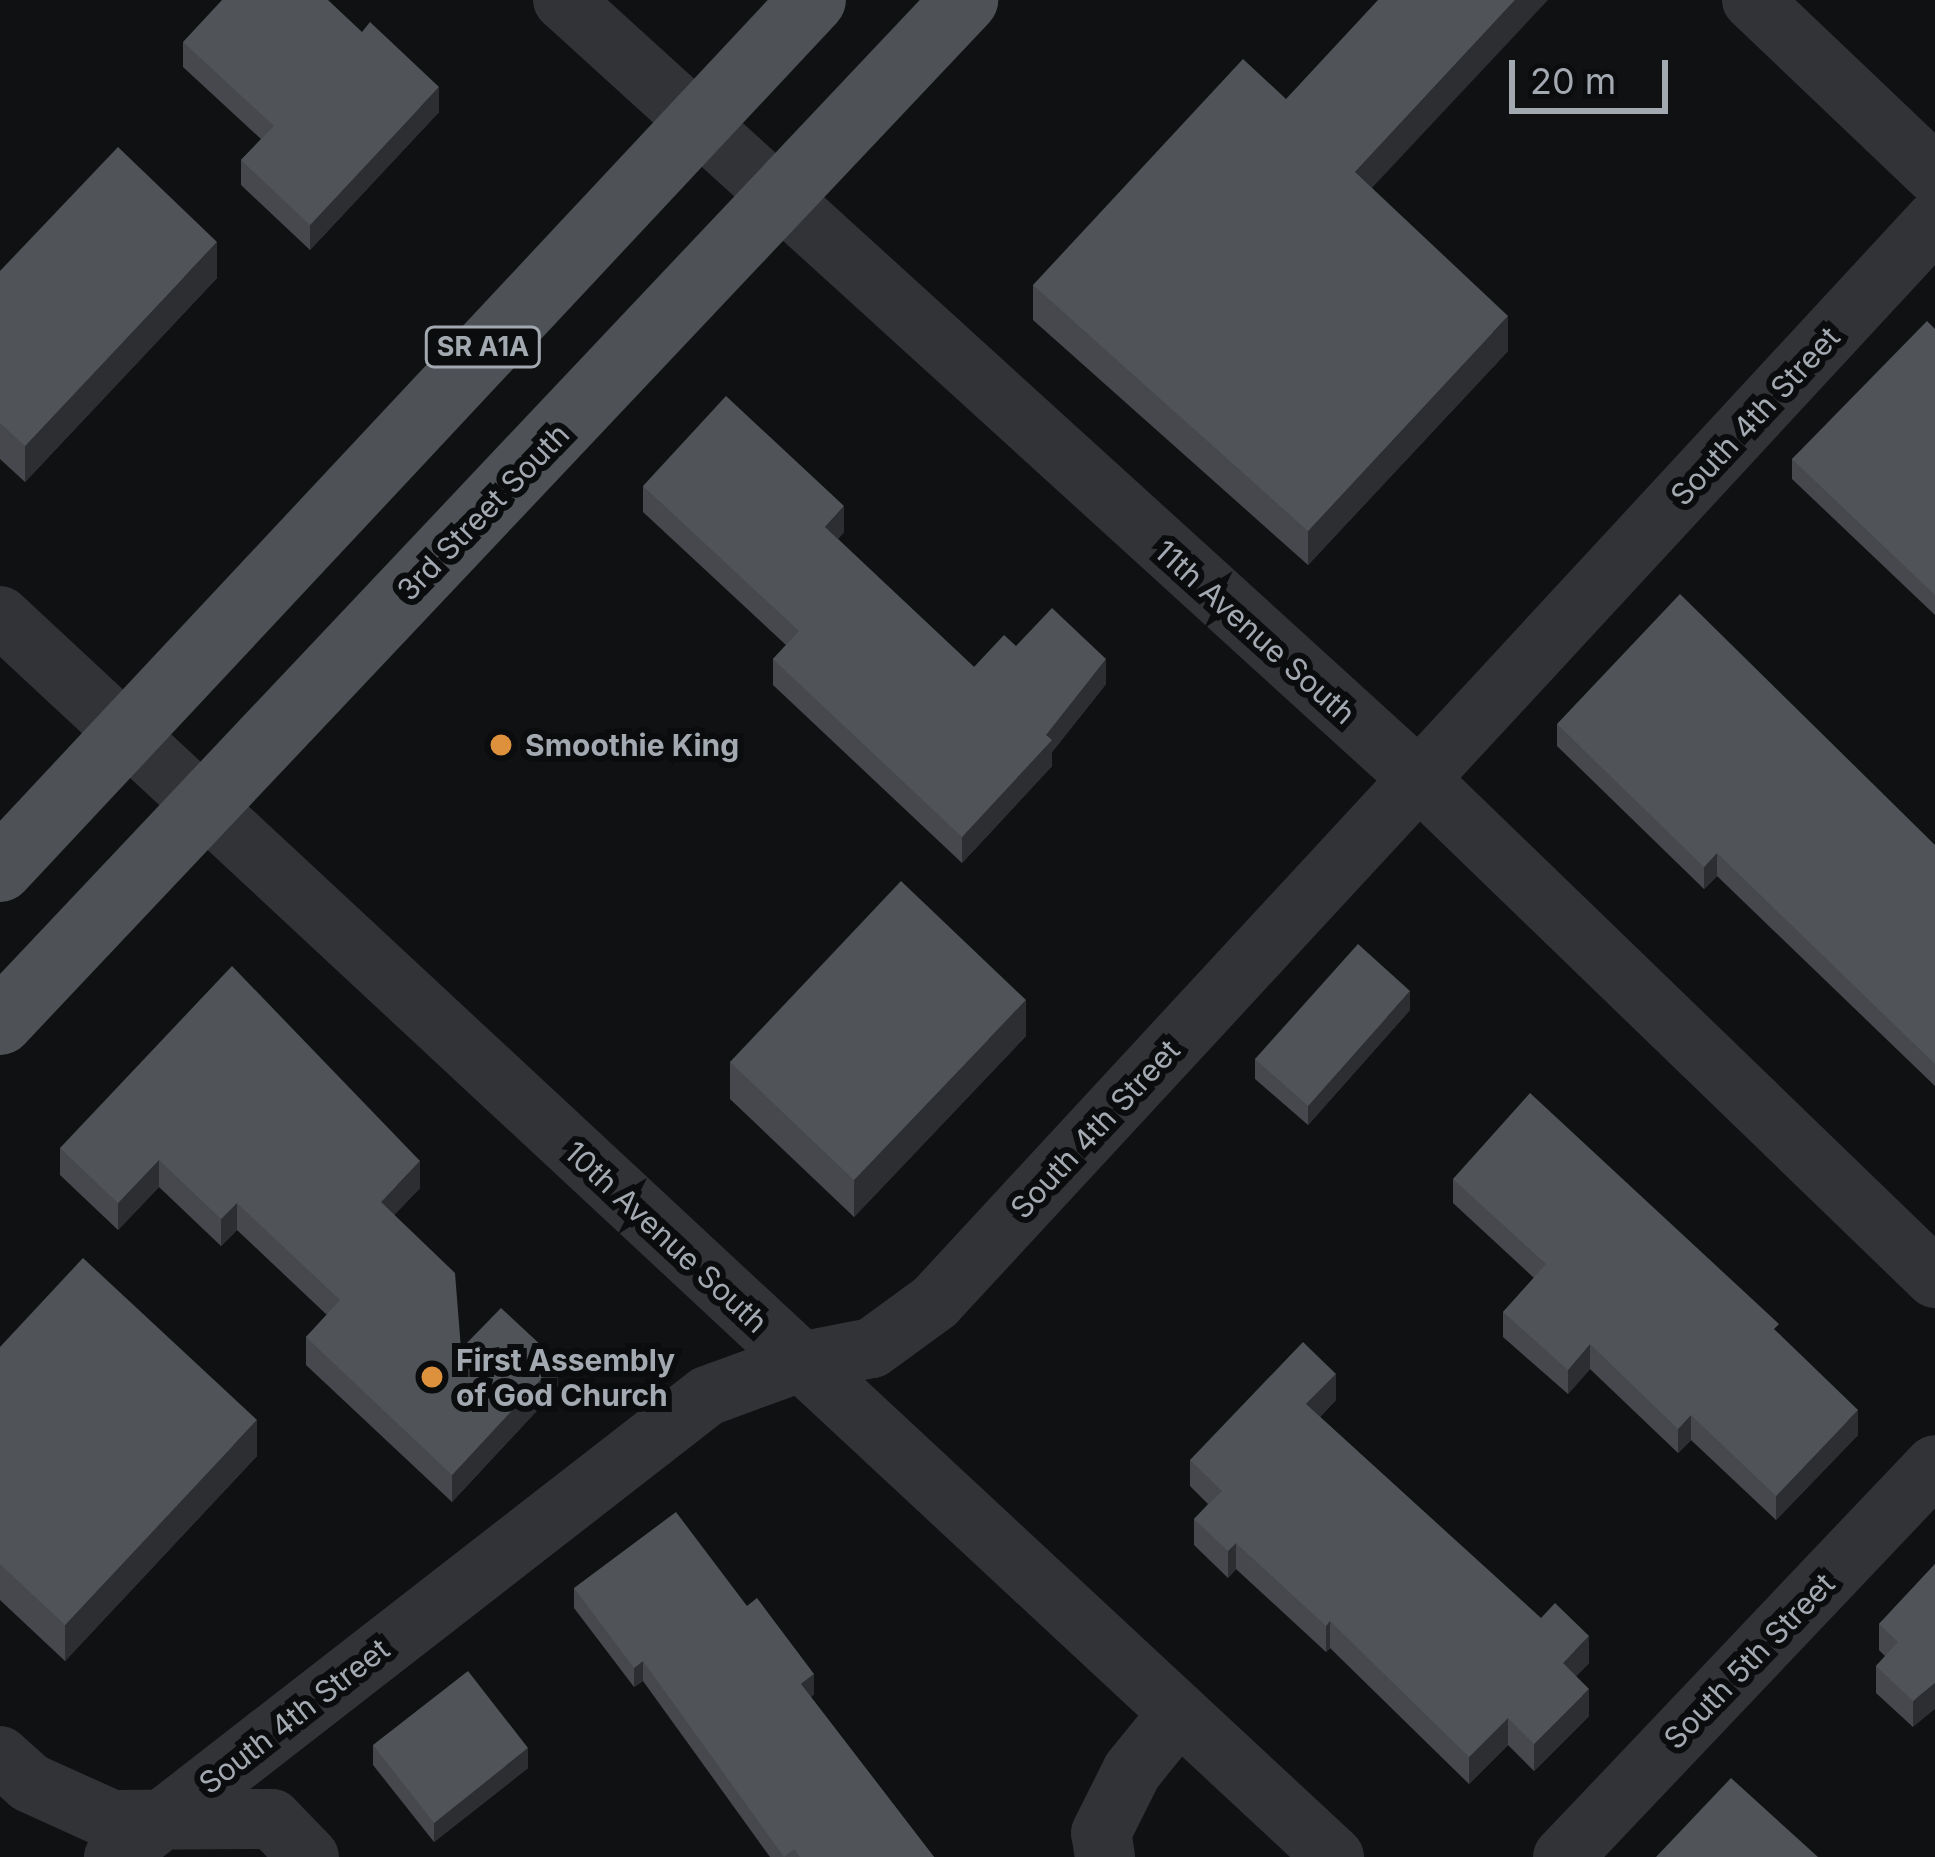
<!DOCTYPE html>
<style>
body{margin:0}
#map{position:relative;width:1935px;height:1857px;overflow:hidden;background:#101112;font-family:Inter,sans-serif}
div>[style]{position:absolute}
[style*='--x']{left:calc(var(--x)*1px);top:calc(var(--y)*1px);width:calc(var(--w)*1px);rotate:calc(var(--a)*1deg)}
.street>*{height:60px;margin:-30px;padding:0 30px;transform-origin:30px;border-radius:30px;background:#323336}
.primary>*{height:66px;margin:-33px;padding:0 33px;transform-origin:33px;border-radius:33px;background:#4e5155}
.wall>*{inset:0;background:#46484d}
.shaded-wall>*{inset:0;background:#2c2e31}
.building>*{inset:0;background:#505357}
.dots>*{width:33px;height:33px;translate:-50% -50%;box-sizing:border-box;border:6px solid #0b0c0d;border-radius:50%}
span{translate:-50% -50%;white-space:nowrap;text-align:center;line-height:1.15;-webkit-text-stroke:12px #0b0c0d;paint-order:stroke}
.shield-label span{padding:3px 9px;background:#0b0c0d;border:3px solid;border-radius:9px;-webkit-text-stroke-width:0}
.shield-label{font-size:27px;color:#a3a9b1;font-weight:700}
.street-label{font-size:30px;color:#a3a9b1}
.poi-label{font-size:30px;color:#a3a9b1;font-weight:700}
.left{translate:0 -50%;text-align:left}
.scale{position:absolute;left:1509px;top:60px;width:159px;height:54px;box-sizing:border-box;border:6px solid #a3a9b1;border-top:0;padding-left:15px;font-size:36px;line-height:42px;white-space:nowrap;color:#a3a9b1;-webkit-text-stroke:9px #0b0c0d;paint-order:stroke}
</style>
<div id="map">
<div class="street">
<div style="--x:563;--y:0;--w:1157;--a:42.3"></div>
<div style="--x:1419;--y:779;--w:718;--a:44.04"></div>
<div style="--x:1752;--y:0;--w:253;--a:43.6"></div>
<div style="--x:0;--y:616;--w:1822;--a:42.93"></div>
<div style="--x:0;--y:1756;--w:40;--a:42"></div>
<div style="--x:30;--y:1783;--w:90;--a:24.3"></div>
<div style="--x:112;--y:1820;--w:160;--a:-0.4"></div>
<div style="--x:272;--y:1819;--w:53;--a:45.8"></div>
<div style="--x:114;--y:1857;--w:751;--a:-37.86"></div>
<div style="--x:707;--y:1396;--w:99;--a:-20.1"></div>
<div style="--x:800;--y:1362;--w:73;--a:-11"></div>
<div style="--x:872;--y:1348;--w:78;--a:-36.1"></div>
<div style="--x:935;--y:1302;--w:1473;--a:-47.23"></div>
<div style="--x:1105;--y:1857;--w:24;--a:-99"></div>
<div style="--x:1101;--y:1833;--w:69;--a:-63.4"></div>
<div style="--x:1132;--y:1771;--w:75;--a:-51"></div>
<div style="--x:1563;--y:1857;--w:540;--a:-46.5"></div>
</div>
<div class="primary">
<div style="--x:0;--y:869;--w:1190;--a:-46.91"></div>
<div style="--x:0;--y:1022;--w:1406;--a:-46.64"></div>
</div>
<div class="wall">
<div style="clip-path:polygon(183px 42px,439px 112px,310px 250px,241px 185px,241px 160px,261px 139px,183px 67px)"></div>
<div style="clip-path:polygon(1372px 188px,1508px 351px,1308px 565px,1033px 320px,1033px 285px)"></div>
<div style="clip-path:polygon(0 271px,217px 278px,25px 482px,0 459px)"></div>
<div style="clip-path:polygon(1935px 329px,1935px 615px,1792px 479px,1792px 459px)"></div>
<div style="clip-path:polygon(643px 486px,844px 532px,838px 539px,974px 667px,1016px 646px,1106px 684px,1052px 752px,1052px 766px,962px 863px,773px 685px,773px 659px,786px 645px,643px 512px)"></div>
<div style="clip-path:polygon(1557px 724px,1935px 845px,1935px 1086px,1717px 876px,1704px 889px,1557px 746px)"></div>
<div style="clip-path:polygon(1410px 1010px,1308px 1125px,1255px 1079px,1255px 1059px)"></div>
<div style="clip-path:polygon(1026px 1036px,854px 1217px,730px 1099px,730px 1062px)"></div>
<div style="clip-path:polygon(60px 1148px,420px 1188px,394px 1215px,461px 1349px,558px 1388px,452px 1502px,306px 1365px,306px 1337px,327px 1315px,237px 1230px,221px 1246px,159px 1187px,118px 1230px,60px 1175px)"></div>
<div style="clip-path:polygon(1453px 1179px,1779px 1334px,1858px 1435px,1776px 1520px,1691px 1440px,1678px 1453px,1590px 1369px,1568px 1394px,1503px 1337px,1503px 1312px,1534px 1278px,1453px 1203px)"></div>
<div style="clip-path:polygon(0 1347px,257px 1456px,65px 1661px,0 1600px)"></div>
<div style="clip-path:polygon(1336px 1400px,1320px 1417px,1589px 1663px,1576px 1676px,1589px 1716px,1534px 1771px,1508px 1745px,1469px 1784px,1330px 1648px,1326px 1652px,1236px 1569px,1228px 1578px,1194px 1545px,1194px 1519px,1208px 1504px,1190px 1486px,1190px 1460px)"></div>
<div style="clip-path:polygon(1935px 1564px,1913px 1727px,1876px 1693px,1876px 1666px,1885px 1656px,1879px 1650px,1879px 1624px)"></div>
<div style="clip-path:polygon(574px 1588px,814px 1694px,811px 1697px,934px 1857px,770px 1857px,643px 1681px,634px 1687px,574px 1608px)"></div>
<div style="clip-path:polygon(373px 1745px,528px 1768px,434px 1842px,373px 1765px)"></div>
</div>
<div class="shaded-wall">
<div style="clip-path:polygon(1515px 0,1548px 0,1355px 206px,1355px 172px)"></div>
<div style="clip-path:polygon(439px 87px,439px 112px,310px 250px,310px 225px)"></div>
<div style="clip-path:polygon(217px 242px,217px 278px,25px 482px,25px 446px)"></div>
<div style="clip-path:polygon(1508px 316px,1508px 351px,1308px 565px,1308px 531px)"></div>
<div style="clip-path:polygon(844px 506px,844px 532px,825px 553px,825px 527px)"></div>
<div style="clip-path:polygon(1106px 659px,1106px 684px,1052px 752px,1052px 766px,962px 863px,962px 837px)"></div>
<div style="clip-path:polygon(1717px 853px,1717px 876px,1704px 889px,1704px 867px)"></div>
<div style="clip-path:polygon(1410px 991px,1410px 1010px,1308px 1125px,1308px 1106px)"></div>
<div style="clip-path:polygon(1026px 1000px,1026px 1036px,854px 1217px,854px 1180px)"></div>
<div style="clip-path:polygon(159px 1160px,159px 1187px,118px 1230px,118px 1203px)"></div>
<div style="clip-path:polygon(420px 1161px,420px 1188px,381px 1229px,381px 1202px)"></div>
<div style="clip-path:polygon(237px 1203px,237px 1230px,221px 1246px,221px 1219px)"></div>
<div style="clip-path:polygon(1590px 1344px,1590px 1369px,1568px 1394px,1568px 1370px)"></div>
<div style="clip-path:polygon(558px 1361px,558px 1388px,452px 1502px,452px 1475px)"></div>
<div style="clip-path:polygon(1336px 1374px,1336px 1400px,1306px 1431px,1306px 1404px)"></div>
<div style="clip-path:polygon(1858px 1410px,1858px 1435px,1776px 1520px,1776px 1496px)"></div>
<div style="clip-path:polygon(1691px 1415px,1691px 1440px,1678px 1453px,1678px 1429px)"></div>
<div style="clip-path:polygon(257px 1420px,257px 1456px,65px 1661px,65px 1625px)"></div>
<div style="clip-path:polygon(1236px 1543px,1236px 1569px,1228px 1578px,1228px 1551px)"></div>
<div style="clip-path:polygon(1330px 1621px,1330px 1648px,1326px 1652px,1326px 1626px)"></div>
<div style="clip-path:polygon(1589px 1636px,1589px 1663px,1563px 1690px,1563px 1663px)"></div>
<div style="clip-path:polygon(643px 1661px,643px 1681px,634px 1687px,634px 1668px)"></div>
<div style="clip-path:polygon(814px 1674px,814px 1694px,801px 1704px,801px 1684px)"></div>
<div style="clip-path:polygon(1935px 1683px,1935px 1709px,1913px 1727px,1913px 1701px)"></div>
<div style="clip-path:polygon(1589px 1689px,1589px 1716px,1534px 1771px,1534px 1744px)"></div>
<div style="clip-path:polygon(1508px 1718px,1508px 1745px,1469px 1784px,1469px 1757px)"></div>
<div style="clip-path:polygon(528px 1748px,528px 1768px,434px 1842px,434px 1823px)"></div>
</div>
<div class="building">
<div style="clip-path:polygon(222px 0,328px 0,362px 32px,370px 22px,439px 87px,310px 225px,241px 160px,274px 126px,183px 42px)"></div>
<div style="clip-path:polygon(1378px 0,1515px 0,1355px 172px,1508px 316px,1308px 531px,1033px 285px,1243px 59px,1286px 99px)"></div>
<div style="clip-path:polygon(118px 147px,217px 242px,25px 446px,0 423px,0 271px)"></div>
<div style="clip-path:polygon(1927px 321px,1935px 329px,1935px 595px,1792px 459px)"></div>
<div style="clip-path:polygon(726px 396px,844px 506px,825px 527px,974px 667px,1004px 635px,1016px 646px,1052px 608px,1106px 659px,1046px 735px,1052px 740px,962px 837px,773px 659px,799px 631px,643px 486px)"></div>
<div style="clip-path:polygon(1680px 594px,1935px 845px,1935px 1064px,1717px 853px,1704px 867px,1557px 724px)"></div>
<div style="clip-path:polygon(901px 881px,1026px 1000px,854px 1180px,730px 1062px)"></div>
<div style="clip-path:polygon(1358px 944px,1410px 991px,1308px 1106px,1255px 1059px)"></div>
<div style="clip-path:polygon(232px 966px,420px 1161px,381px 1202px,455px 1273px,461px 1349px,501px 1308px,558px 1361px,452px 1475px,306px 1337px,340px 1300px,237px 1203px,221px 1219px,159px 1160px,118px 1203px,60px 1148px)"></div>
<div style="clip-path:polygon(1530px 1093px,1779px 1324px,1774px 1329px,1858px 1410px,1776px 1496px,1691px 1415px,1678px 1429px,1590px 1344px,1568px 1370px,1503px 1312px,1546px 1264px,1453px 1179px)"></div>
<div style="clip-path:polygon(83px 1258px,257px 1420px,65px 1625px,0 1564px,0 1347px)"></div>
<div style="clip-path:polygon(1303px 1342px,1336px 1374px,1306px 1404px,1541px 1618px,1555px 1603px,1589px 1636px,1563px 1663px,1589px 1689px,1534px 1744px,1508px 1718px,1469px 1757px,1330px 1621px,1326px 1626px,1236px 1543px,1228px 1551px,1194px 1519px,1222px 1491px,1190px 1460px)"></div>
<div style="clip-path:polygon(676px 1512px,747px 1606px,757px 1598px,814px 1674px,801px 1684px,934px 1857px,800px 1857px,794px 1849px,784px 1857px,643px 1661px,634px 1668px,574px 1588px)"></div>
<div style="clip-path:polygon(1935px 1564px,1935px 1683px,1913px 1701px,1876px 1666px,1898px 1642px,1879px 1624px)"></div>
<div style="clip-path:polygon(468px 1671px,528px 1748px,434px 1823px,373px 1745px)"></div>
<div style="clip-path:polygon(1731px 1778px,1818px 1857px,1656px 1857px)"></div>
</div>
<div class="dots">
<div style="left:501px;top:745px;background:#de913c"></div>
<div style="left:432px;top:1377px;background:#de913c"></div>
</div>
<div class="shield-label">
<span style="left:483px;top:347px">SR A1A</span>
</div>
<div class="street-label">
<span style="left:1755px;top:416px;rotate:-47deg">South 4th Street</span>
<span style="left:483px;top:512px;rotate:-46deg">3rd Street South</span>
<span style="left:1255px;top:632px;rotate:42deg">11th Avenue South</span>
<span style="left:1095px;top:1129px;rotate:-47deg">South 4th Street</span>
<span style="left:666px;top:1237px;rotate:43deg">10th Avenue South</span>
<span style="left:1749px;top:1661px;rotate:-46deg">South 5th Street</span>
<span style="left:294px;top:1716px;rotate:-38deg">South 4th Street</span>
</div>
<div class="poi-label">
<span class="left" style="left:525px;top:745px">Smoothie King</span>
<span class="left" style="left:456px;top:1377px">First Assembly<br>of God Church</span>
</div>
<div class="scale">20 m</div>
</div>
